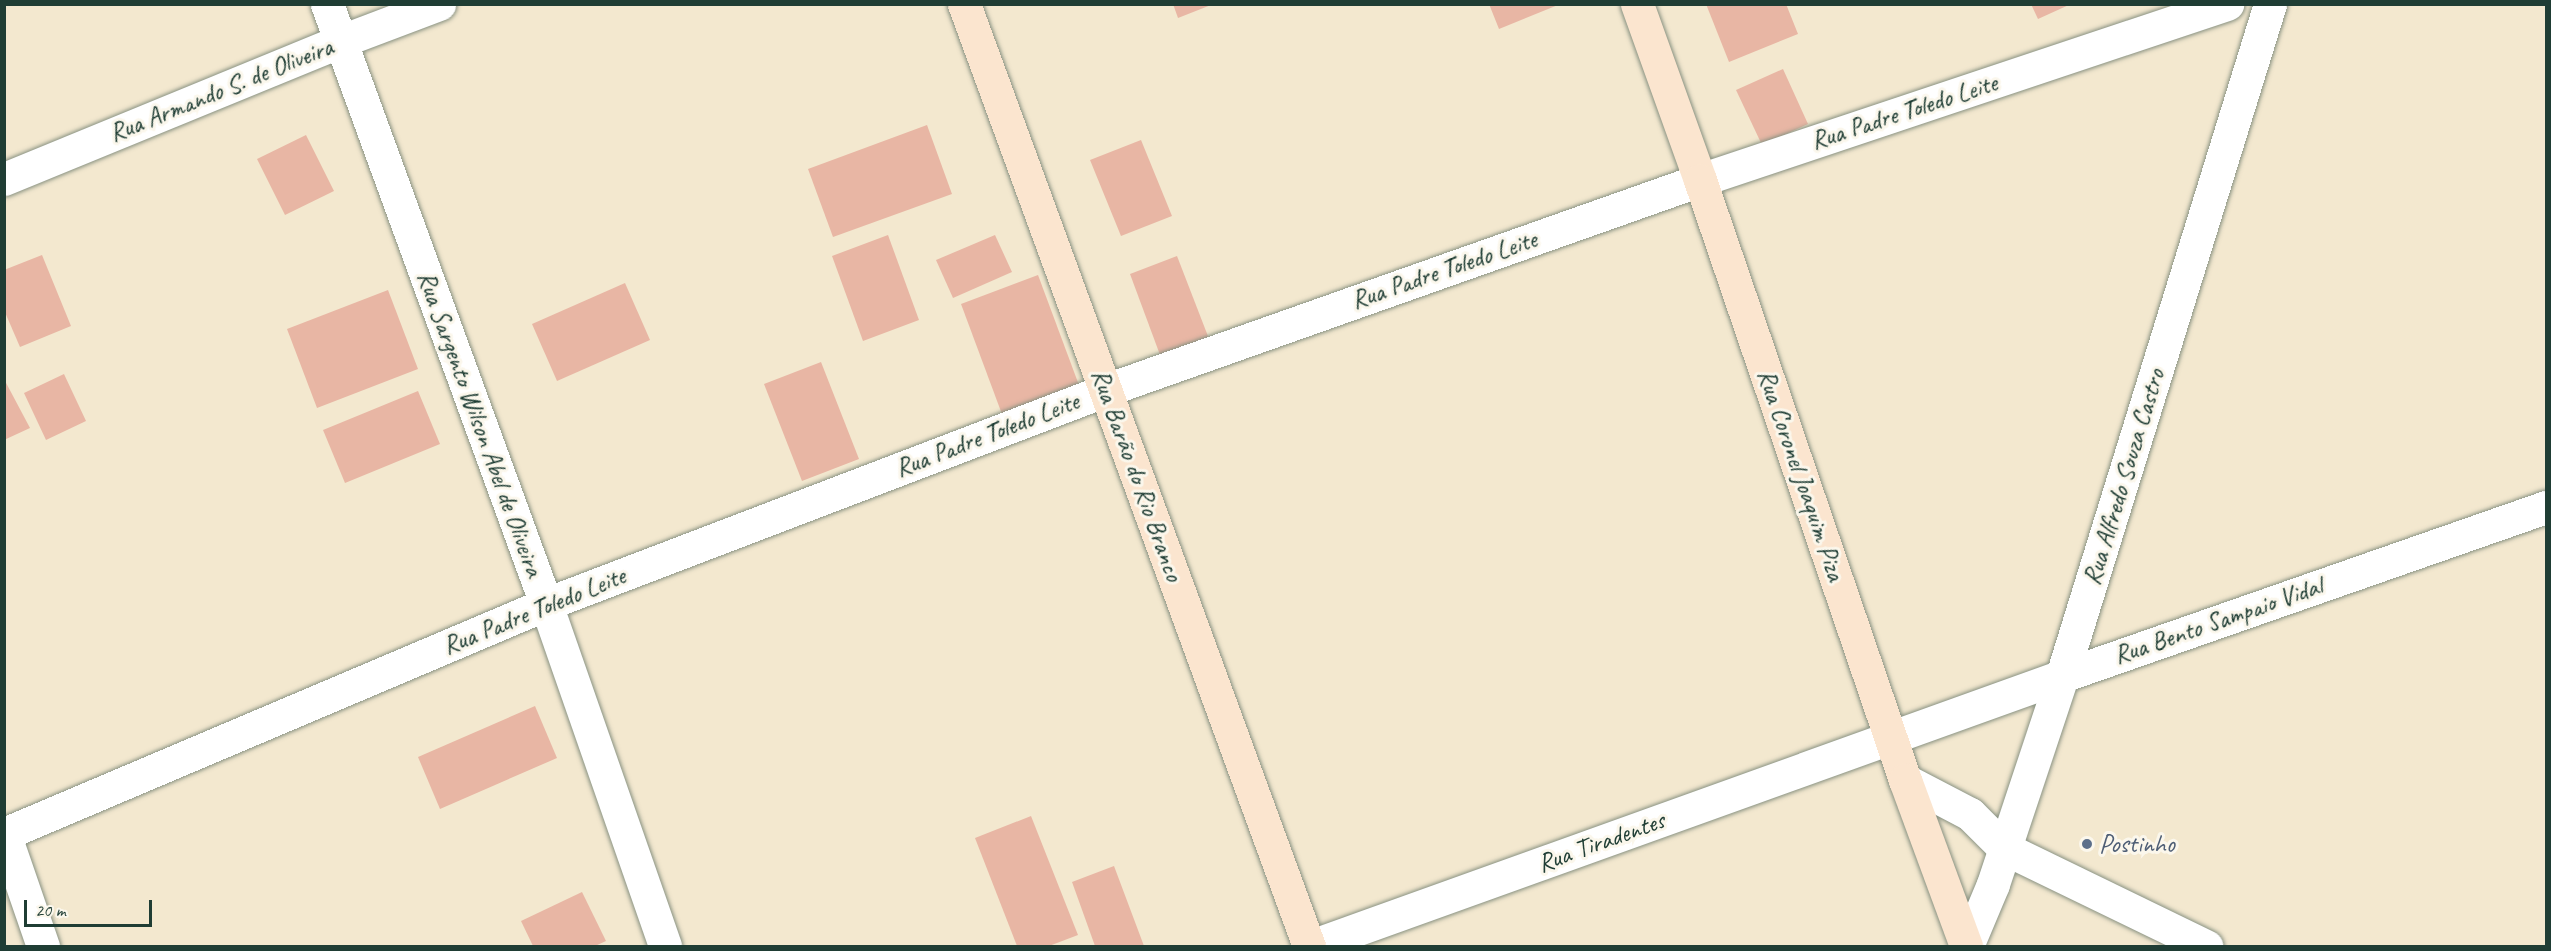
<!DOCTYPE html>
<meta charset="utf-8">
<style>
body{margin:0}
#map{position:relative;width:2551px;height:951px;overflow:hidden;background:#f3e8cf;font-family:Caveat,sans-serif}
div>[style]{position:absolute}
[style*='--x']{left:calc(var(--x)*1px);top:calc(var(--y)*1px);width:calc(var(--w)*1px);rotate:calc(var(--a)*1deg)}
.building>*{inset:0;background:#e8b6a4}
.roads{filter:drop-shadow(0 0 2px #899282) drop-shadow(0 0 2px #899282)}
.minor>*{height:33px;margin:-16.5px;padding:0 16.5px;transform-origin:16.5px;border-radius:16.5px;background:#fff}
.secondary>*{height:33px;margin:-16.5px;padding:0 16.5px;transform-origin:16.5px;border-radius:16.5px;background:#fbe5cf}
.dots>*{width:16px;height:16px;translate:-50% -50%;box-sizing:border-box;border:3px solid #fbf7ec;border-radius:50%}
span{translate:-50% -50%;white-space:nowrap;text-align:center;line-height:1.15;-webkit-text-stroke:6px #fbf7ec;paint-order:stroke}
.street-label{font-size:26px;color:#1f3d34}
.service-label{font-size:26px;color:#4e5e75}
.left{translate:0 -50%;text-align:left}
.frame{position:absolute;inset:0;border:6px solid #1f3d34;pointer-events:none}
.scale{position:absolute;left:24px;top:900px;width:128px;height:27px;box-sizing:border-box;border:3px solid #1f3d34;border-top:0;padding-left:8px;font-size:18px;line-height:21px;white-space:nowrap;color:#1f3d34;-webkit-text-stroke:4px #fbf7ec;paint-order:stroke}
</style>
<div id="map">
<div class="building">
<div style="clip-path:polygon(1173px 4px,1211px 4px,1211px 5px,1178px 18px)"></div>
<div style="clip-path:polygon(1489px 4px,1558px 4px,1558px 5px,1499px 29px)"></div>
<div style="clip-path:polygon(1706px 4px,1786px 4px,1798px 34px,1729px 62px)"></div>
<div style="clip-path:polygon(2031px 4px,2071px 4px,2038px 19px)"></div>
<div style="clip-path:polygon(1783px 69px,1808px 124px,1762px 145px,1736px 90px)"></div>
<div style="clip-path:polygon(927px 125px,952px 194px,833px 237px,808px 169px)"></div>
<div style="clip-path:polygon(306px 135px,334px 191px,285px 215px,257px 159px)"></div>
<div style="clip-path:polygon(1141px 140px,1172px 216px,1121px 236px,1090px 160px)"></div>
<div style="clip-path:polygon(888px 235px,919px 320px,863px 341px,832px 256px)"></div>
<div style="clip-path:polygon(995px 235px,1012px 272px,953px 298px,936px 260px)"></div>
<div style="clip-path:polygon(42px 255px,71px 326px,20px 347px,4px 310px,4px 270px)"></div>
<div style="clip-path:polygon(1177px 256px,1211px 344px,1163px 363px,1130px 274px)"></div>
<div style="clip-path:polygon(1038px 275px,1083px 396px,1006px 425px,961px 304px)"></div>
<div style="clip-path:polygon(625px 283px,650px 340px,557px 381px,532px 324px)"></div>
<div style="clip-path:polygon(388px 290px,418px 369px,317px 408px,287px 329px)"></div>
<div style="clip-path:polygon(821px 362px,859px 459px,802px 481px,764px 384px)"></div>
<div style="clip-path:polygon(64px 374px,86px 421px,46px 440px,24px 393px)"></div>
<div style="clip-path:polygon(4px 379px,30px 428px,4px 440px)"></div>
<div style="clip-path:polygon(418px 391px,440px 444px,345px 483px,323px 430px)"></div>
<div style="clip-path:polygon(535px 706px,557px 758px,440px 809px,418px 757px)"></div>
<div style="clip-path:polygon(1031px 816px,1078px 935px,1049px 946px,1017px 946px,975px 838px)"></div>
<div style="clip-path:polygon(1114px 866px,1144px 946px,1095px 946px,1072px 882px)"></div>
<div style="clip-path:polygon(582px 892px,606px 941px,595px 946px,533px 946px,521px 921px)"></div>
</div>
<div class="roads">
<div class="minor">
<div style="--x:327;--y:4;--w:639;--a:69.95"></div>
<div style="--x:546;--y:604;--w:362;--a:70.8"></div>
<div style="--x:4;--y:179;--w:364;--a:-22.3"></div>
<div style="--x:341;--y:41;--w:105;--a:-20.7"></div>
<div style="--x:1905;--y:780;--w:73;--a:27.6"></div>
<div style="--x:1970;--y:814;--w:48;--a:45"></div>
<div style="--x:2004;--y:848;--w:225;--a:25.9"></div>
<div style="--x:4;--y:833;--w:120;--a:71"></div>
<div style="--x:4;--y:834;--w:589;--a:-22.99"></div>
<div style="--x:546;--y:604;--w:599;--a:-20.91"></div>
<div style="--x:1106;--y:390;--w:630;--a:-19.47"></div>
<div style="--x:1700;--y:180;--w:556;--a:-18.47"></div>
<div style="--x:1311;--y:946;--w:798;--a:-19.77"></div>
<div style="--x:2062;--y:676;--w:513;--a:-19.25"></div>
<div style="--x:1967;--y:946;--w:67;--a:-67.2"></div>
<div style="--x:1993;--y:884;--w:219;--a:-71.6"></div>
<div style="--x:2062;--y:676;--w:703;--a:-72.8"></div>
</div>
<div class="secondary">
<div style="--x:964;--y:4;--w:1003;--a:69.89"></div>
<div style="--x:1637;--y:4;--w:187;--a:70.3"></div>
<div style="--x:1700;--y:180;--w:634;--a:71.14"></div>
<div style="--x:1905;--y:780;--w:177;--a:69.8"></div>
</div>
</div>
<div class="dots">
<div style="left:2087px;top:844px;background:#5c6f8a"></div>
</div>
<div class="street-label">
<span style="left:221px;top:90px;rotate:-22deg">Rua Armando S. de Oliveira</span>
<span style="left:1904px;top:112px;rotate:-18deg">Rua Padre Toledo Leite</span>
<span style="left:1444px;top:270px;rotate:-19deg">Rua Padre Toledo Leite</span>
<span style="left:480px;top:424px;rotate:70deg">Rua Sargento Wilson Abel de Oliveira</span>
<span style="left:987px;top:435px;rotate:-21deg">Rua Padre Toledo Leite</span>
<span style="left:1137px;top:475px;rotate:70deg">Rua Barão do Rio Branco</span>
<span style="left:1801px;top:475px;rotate:71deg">Rua Coronel Joaquim Piza</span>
<span style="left:2124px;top:477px;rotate:-73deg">Rua Alfredo Souza Castro</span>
<span style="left:534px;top:611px;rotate:-22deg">Rua Padre Toledo Leite</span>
<span style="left:2218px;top:621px;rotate:-19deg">Rua Bento Sampaio Vidal</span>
<span style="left:1601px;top:842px;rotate:-20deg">Rua Tiradentes</span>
</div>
<div class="service-label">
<span class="left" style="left:2099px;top:844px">Postinho</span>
</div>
<div class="frame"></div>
<div class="scale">20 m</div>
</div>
